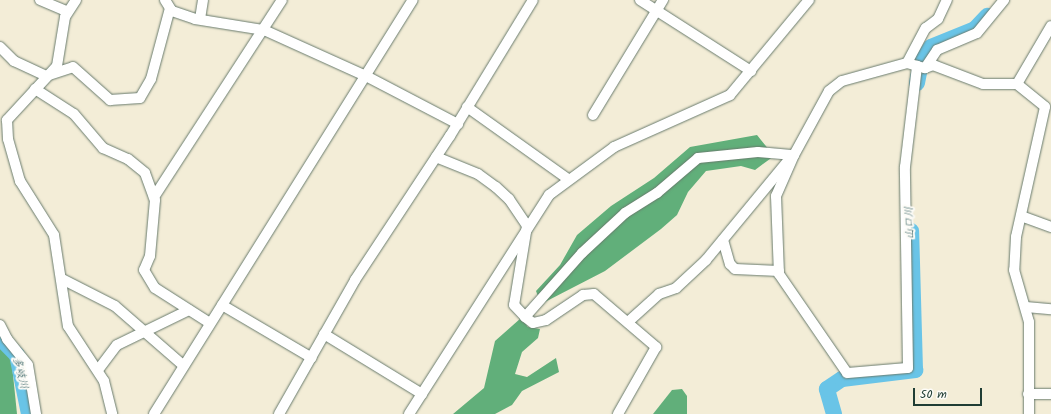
<!DOCTYPE html>
<meta charset="utf-8">
<style>
body{margin:0}
#map{position:relative;width:1051px;height:414px;overflow:hidden;background:#f3edd7;font-family:Kalam,"Klee One",sans-serif}
div>[style]{position:absolute}
[style*='--x']{left:calc(var(--x)*1px);top:calc(var(--y)*1px);width:calc(var(--w)*1px);rotate:calc(var(--a)*1deg)}
.forest>*{inset:0;background:#61af7a}
.river>*{height:16px;margin:-8px;padding:0 8px;transform-origin:8px;border-radius:8px;background:#69c4e7}
.roads{filter:drop-shadow(0 0 1px #697b6d) drop-shadow(0 0 1px #697b6d)}
.street>*{height:10px;margin:-5px;padding:0 5px;transform-origin:5px;border-radius:5px;background:#fff}
span{translate:-50% -50%;white-space:nowrap;text-align:center;line-height:1.15;-webkit-text-stroke:4px #fdfcf7;paint-order:stroke}
.water-label{font-size:11px;color:#325f61;font-style:italic}
.scale{position:absolute;left:913px;top:388px;width:69px;height:18px;box-sizing:border-box;border:2px solid #1f3d34;border-top:0;padding-left:5px;font-size:12px;line-height:14px;white-space:nowrap;color:#1f3d34;-webkit-text-stroke:3px #fdfcf7;paint-order:stroke}
</style>
<div id="map">
<div class="forest">
<div style="clip-path:polygon(757px 135px,774px 156px,755px 170px,741px 166px,706px 171px,688px 192px,677px 215px,661px 229px,605px 271px,541px 304px,536px 291px,560px 265px,577px 235px,611px 206px,654px 178px,690px 147px)"></div>
<div style="clip-path:polygon(521px 318px,528px 327px,540px 329px,538px 338px,522px 352px,515px 374px,527px 377px,556px 358px,559px 372px,522px 391px,512px 405px,495px 414px,453px 414px,484px 388px,495px 341px)"></div>
<div style="clip-path:polygon(0 344px,11px 355px,17px 414px,0 414px)"></div>
<div style="clip-path:polygon(682px 389px,687px 396px,687px 414px,653px 414px,672px 390px)"></div>
</div>
<div class="river">
<div style="--x:917;--y:83;--w:21;--a:-79"></div>
<div style="--x:921;--y:62;--w:18;--a:-56"></div>
<div style="--x:931;--y:47;--w:48;--a:-22.2"></div>
<div style="--x:975;--y:29;--w:18;--a:-47"></div>
<div style="--x:0;--y:338;--w:24;--a:45"></div>
<div style="--x:17;--y:355;--w:60;--a:78.5"></div>
<div style="--x:834;--y:414;--w:26;--a:-106"></div>
<div style="--x:827;--y:389;--w:18;--a:-34"></div>
<div style="--x:842;--y:379;--w:74;--a:-7"></div>
<div style="--x:915;--y:370;--w:139;--a:-91.6"></div>
</div>
<div class="roads">
<div class="street">
<div style="--x:40;--y:0;--w:30;--a:23"></div>
<div style="--x:76;--y:0;--w:20;--a:123"></div>
<div style="--x:65;--y:17;--w:50;--a:99.3"></div>
<div style="--x:57;--y:66;--w:74;--a:132.8"></div>
<div style="--x:7;--y:120;--w:19;--a:87"></div>
<div style="--x:8;--y:139;--w:44;--a:74.1"></div>
<div style="--x:20;--y:181;--w:64;--a:57.8"></div>
<div style="--x:54;--y:235;--w:92;--a:81.3"></div>
<div style="--x:68;--y:326;--w:66;--a:56.8"></div>
<div style="--x:104;--y:381;--w:34;--a:76"></div>
<div style="--x:165;--y:0;--w:13;--a:58"></div>
<div style="--x:172;--y:11;--w:24;--a:19"></div>
<div style="--x:195;--y:19;--w:70;--a:9.1"></div>
<div style="--x:264;--y:30;--w:112;--a:24.3"></div>
<div style="--x:366;--y:76;--w:104;--a:27.6"></div>
<div style="--x:640;--y:0;--w:132;--a:32.6"></div>
<div style="--x:200;--y:19;--w:19;--a:-81"></div>
<div style="--x:0;--y:47;--w:20;--a:45"></div>
<div style="--x:14;--y:61;--w:35;--a:25"></div>
<div style="--x:46;--y:76;--w:28;--a:-18"></div>
<div style="--x:73;--y:67;--w:50;--a:41.7"></div>
<div style="--x:110;--y:100;--w:30;--a:-4"></div>
<div style="--x:140;--y:98;--w:22;--a:-60"></div>
<div style="--x:151;--y:79;--w:73;--a:-75"></div>
<div style="--x:907;--y:63;--w:40;--a:-62"></div>
<div style="--x:926;--y:28;--w:15;--a:-37"></div>
<div style="--x:938;--y:19;--w:21;--a:-65"></div>
<div style="--x:925;--y:68;--w:22;--a:-56"></div>
<div style="--x:937;--y:50;--w:43;--a:-23"></div>
<div style="--x:977;--y:33;--w:43;--a:-50.7"></div>
<div style="--x:1017;--y:84;--w:67;--a:-59.6"></div>
<div style="--x:35;--y:89;--w:46;--a:32.7"></div>
<div style="--x:74;--y:114;--w:45;--a:49.5"></div>
<div style="--x:103;--y:148;--w:27;--a:24"></div>
<div style="--x:128;--y:159;--w:22;--a:39"></div>
<div style="--x:145;--y:173;--w:29;--a:70"></div>
<div style="--x:155;--y:200;--w:56;--a:95.1"></div>
<div style="--x:150;--y:256;--w:15;--a:113"></div>
<div style="--x:144;--y:270;--w:21;--a:59"></div>
<div style="--x:155;--y:288;--w:65;--a:32.5"></div>
<div style="--x:467;--y:107;--w:124;--a:35.5"></div>
<div style="--x:593;--y:115;--w:135;--a:-58.7"></div>
<div style="--x:794;--y:155;--w:45;--a:113.7"></div>
<div style="--x:776;--y:196;--w:78;--a:87.8"></div>
<div style="--x:779;--y:274;--w:120;--a:55.5"></div>
<div style="--x:847;--y:373;--w:61;--a:-4.7"></div>
<div style="--x:908;--y:368;--w:201;--a:-90.9"></div>
<div style="--x:905;--y:167;--w:102;--a:-83.2"></div>
<div style="--x:436;--y:157;--w:45;--a:22"></div>
<div style="--x:478;--y:174;--w:22;--a:36"></div>
<div style="--x:496;--y:187;--w:18;--a:43"></div>
<div style="--x:509;--y:199;--w:32;--a:56"></div>
<div style="--x:527;--y:226;--w:80;--a:99.3"></div>
<div style="--x:514;--y:305;--w:16;--a:47"></div>
<div style="--x:525;--y:317;--w:10;--a:37"></div>
<div style="--x:533;--y:323;--w:13;--a:-13"></div>
<div style="--x:546;--y:320;--w:45;--a:-34"></div>
<div style="--x:583;--y:295;--w:11;--a:-5"></div>
<div style="--x:594;--y:294;--w:82;--a:40.5"></div>
<div style="--x:656;--y:347;--w:77;--a:119.6"></div>
<div style="--x:154;--y:197;--w:235;--a:-57"></div>
<div style="--x:1021;--y:216;--w:32;--a:20"></div>
<div style="--x:723;--y:240;--w:25;--a:74"></div>
<div style="--x:730;--y:264;--w:7;--a:45"></div>
<div style="--x:735;--y:269;--w:44;--a:2.6"></div>
<div style="--x:62;--y:279;--w:59;--a:27"></div>
<div style="--x:115;--y:306;--w:91;--a:41"></div>
<div style="--x:222;--y:305;--w:104;--a:30.5"></div>
<div style="--x:1026;--y:307;--w:25;--a:5"></div>
<div style="--x:525;--y:317;--w:86;--a:-48.3"></div>
<div style="--x:582;--y:253;--w:59;--a:-42.9"></div>
<div style="--x:625;--y:213;--w:38;--a:-32"></div>
<div style="--x:657;--y:193;--w:54;--a:-40.5"></div>
<div style="--x:698;--y:158;--w:60;--a:-5.7"></div>
<div style="--x:758;--y:152;--w:36;--a:5"></div>
<div style="--x:794;--y:155;--w:73;--a:-61.3"></div>
<div style="--x:829;--y:91;--w:16;--a:-38"></div>
<div style="--x:842;--y:81;--w:67;--a:-15.5"></div>
<div style="--x:907;--y:63;--w:19;--a:16"></div>
<div style="--x:925;--y:68;--w:9;--a:-21"></div>
<div style="--x:933;--y:65;--w:53;--a:20.8"></div>
<div style="--x:983;--y:84;--w:34;--a:0"></div>
<div style="--x:1017;--y:84;--w:36;--a:39"></div>
<div style="--x:1045;--y:107;--w:133;--a:102.6"></div>
<div style="--x:1016;--y:237;--w:33;--a:93"></div>
<div style="--x:1014;--y:270;--w:54;--a:73.9"></div>
<div style="--x:1029;--y:322;--w:92;--a:90"></div>
<div style="--x:628;--y:322;--w:42;--a:-42.1"></div>
<div style="--x:659;--y:294;--w:18;--a:-19"></div>
<div style="--x:676;--y:288;--w:41;--a:-43"></div>
<div style="--x:706;--y:260;--w:127;--a:-50.4"></div>
<div style="--x:0;--y:325;--w:16;--a:63"></div>
<div style="--x:7;--y:339;--w:33;--a:51"></div>
<div style="--x:28;--y:365;--w:50;--a:80.7"></div>
<div style="--x:324;--y:334;--w:115;--a:31.5"></div>
<div style="--x:98;--y:370;--w:31;--a:-53"></div>
<div style="--x:117;--y:345;--w:80;--a:-25.9"></div>
<div style="--x:1028;--y:394;--w:23;--a:0"></div>
<div style="--x:154;--y:414;--w:488;--a:-58"></div>
<div style="--x:279;--y:414;--w:154;--a:-60.4"></div>
<div style="--x:355;--y:280;--w:173;--a:-56.6"></div>
<div style="--x:450;--y:136;--w:159;--a:-58.6"></div>
<div style="--x:409;--y:414;--w:260;--a:-57.4"></div>
<div style="--x:549;--y:195;--w:81;--a:-36.4"></div>
<div style="--x:614;--y:147;--w:127;--a:-24.1"></div>
<div style="--x:730;--y:95;--w:124;--a:-50.3"></div>
</div>
</div>
<div class="water-label">
<span style="left:910px;top:223px;rotate:-92deg">山口川</span>
<span style="left:20px;top:373px;rotate:76deg">多岐川</span>
</div>
<div class="scale">50 m</div>
</div>
